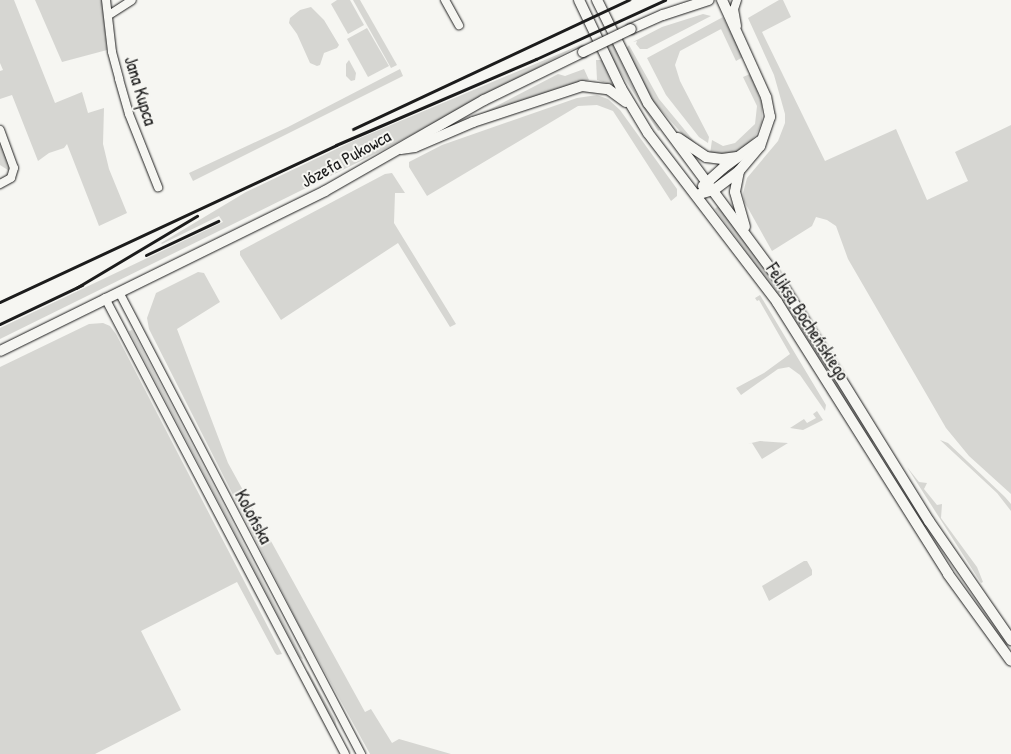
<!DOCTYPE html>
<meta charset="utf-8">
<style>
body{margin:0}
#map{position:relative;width:1011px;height:754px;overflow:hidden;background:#f6f6f2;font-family:"Patrick Hand",sans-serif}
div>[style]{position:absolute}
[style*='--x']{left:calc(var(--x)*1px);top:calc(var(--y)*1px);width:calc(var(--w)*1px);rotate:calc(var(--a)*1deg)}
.green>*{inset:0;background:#d6d6d2}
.roads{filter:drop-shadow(0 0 1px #1c1c1c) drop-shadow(0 0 1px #1c1c1c)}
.street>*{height:8px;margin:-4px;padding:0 4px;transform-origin:4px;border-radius:4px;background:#f6f6f2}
.secondary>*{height:10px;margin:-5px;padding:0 5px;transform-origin:5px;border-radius:5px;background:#f6f6f2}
.rail>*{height:3px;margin:-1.5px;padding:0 1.5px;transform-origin:1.5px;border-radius:1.5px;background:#1c1c1c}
.bridges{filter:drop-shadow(0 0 1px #1c1c1c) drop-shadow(0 0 1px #1c1c1c)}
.secondary-bridge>*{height:10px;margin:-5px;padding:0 5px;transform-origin:5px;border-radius:5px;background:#f6f6f2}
span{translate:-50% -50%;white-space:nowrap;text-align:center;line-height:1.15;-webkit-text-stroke:4px #f6f6f2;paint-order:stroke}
.street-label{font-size:18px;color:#1c1c1c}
</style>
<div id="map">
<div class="green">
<div style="clip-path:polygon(0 0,14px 0,55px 103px,82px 92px,88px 113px,104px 108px,103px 144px,109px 169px,127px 213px,99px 226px,67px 144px,64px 148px,49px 153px,38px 161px,12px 95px,0 99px,0 71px,3px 70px,0 63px)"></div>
<div style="clip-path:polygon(35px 0,102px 0,107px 50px,62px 62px)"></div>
<div style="clip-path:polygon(337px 0,350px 0,364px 25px,348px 34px,331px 4px)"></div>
<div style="clip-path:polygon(353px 0,360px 0,397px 65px,391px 68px)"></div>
<div style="clip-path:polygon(779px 0,783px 0,791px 17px,762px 32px,825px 161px,896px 129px,927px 200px,968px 181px,955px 152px,1011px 125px,1011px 494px,969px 456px,946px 428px,848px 259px,836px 226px,827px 220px,816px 217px,812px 226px,772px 251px,744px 201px,743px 193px,747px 178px,778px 141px,785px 123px,785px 114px,774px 75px,748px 18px)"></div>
<div style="clip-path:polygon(311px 7px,324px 20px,339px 45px,337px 48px,324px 53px,320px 65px,317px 66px,310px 63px,297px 34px,289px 23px,290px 18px,300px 10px)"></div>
<div style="clip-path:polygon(703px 14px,711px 16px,647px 49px,640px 49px,636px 44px,637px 41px,633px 42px,662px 27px)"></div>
<div style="clip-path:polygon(723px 17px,743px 57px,736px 61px,721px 29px,680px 51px,675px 65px,680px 81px,709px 137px,708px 143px,699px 137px,666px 95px,647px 58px)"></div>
<div style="clip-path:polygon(367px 28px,389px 66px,368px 77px,347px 39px)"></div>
<div style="clip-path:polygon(612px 43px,639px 99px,660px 130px,658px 131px,615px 64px,606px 45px)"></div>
<div style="clip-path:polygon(580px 45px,387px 148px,0 339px,0 328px,223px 222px,219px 216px,162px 244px,161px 243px,246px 192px,353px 141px)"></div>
<div style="clip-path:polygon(629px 45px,659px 99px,698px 146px,692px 145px,653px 101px,626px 49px)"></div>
<div style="clip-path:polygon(349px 60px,356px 73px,355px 80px,351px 81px,346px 76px,346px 64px)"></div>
<div style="clip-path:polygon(596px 60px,602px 60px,613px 85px,597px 80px)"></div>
<div style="clip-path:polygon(400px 69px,403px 76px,193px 181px,189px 173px,288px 127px)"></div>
<div style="clip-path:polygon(584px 69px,589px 80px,579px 82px,477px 116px,558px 74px,565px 76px)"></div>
<div style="clip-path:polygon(750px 74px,762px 103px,762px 122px,756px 135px,748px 144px,734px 153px,710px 154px,712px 140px,723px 146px,735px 143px,755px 124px,757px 106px,743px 77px)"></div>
<div style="clip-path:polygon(597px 95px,608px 99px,620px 110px,677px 189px,677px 196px,671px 201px,613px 111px,597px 105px,578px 106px,427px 196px,409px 167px,409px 162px,442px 145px,577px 98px)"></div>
<div style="clip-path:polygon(0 136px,11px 166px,11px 172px,0 165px)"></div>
<div style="clip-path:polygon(392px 173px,405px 193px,395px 193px,394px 223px,456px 324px,450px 327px,398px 243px,281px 320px,240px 255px,240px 251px,385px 174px)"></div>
<div style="clip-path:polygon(719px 205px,774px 282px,874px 442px,872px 443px,781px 299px,717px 212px,715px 209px)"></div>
<div style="clip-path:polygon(198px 272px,204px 273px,220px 302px,177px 329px,228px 463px,365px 712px,371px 709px,392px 743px,399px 739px,451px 754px,370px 754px,301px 629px,149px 329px,147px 318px,156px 293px)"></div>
<div style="clip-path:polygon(760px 295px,826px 405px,825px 411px,800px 375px,789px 367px,778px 369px,741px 395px,736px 388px,764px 373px,790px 354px,759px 300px,757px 301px,755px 298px)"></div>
<div style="clip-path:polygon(103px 323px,110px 326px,116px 334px,282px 654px,277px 655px,275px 653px,237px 582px,141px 631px,181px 710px,95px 754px,0 754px,0 367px,89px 324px)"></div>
<div style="clip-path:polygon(132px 330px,287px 627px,303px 659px,300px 658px,152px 375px,129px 331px)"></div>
<div style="clip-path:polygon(817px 411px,823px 420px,803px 430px,790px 428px,804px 419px,807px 423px,816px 418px,813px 414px)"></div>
<div style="clip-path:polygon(940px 440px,948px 443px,1005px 497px,1011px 504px,1011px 511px,997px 493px)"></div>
<div style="clip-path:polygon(760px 441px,788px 443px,762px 459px,752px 443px,747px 444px)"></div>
<div style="clip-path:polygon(907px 467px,919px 482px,927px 483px,924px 489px,937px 505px,942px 504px,941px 518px,977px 567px,983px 582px,981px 583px)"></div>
<div style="clip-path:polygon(804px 561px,807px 561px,812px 570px,812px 575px,769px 601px,762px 586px)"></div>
<div style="clip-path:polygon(308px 671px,335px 719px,337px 729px,307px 672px)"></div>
</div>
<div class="roads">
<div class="street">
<div style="--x:106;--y:0;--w:52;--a:83.4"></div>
<div style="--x:112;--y:52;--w:28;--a:75"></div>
<div style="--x:119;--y:79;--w:36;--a:74"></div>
<div style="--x:129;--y:114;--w:79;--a:68.3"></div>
<div style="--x:445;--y:0;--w:29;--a:61"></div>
<div style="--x:737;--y:0;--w:9;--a:108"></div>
<div style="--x:734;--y:9;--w:17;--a:80"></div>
<div style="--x:109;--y:15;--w:27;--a:-33"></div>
<div style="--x:0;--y:130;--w:40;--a:69.8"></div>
<div style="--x:14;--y:168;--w:10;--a:107"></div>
<div style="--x:11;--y:178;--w:13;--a:151"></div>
<div style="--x:119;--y:292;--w:522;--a:62.35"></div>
<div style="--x:105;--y:298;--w:515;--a:62.24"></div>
</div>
<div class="secondary">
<div style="--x:579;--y:0;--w:98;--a:64.5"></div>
<div style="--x:621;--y:88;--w:52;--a:59"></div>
<div style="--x:648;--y:133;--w:213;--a:52.6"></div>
<div style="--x:777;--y:302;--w:321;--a:57.8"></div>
<div style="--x:948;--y:574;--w:107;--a:54.1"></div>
<div style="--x:597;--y:0;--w:115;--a:63.7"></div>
<div style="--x:648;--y:103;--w:225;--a:53.5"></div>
<div style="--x:782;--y:284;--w:279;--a:58.2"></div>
<div style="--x:929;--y:521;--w:145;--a:55.4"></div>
<div style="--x:631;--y:29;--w:35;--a:-24"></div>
<div style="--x:663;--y:15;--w:48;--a:-18.1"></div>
<div style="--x:678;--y:138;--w:34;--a:34"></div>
<div style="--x:706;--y:157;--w:16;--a:7"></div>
<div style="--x:722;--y:159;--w:15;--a:-8"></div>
<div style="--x:401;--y:149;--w:14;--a:-8"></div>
<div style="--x:415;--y:147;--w:63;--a:-23.3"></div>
<div style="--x:473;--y:122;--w:115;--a:-18.3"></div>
<div style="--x:582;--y:86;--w:26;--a:7"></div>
<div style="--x:608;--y:89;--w:22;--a:36"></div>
<div style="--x:739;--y:171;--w:21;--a:101"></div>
<div style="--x:735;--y:192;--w:36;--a:74"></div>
<div style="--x:703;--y:186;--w:27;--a:-42"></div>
<div style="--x:723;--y:168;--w:46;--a:-36.1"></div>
<div style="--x:696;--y:195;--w:19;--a:-16"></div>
<div style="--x:714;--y:190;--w:31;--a:-37"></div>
<div style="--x:739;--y:171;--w:33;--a:-50"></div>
<div style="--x:760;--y:146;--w:31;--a:-71"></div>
<div style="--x:770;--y:117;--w:20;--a:-101"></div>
<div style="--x:766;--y:97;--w:107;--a:-114.4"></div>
<div style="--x:0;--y:351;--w:362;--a:-26.2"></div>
<div style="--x:325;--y:191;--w:183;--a:-29.8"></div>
<div style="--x:484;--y:100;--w:110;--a:-25.9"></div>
</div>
</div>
<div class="rail">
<div style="--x:353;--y:129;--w:305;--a:-25.1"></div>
<div style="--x:146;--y:255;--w:80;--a:-25.3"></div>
<div style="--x:76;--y:288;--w:141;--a:-30.8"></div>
<div style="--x:0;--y:302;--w:371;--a:-25"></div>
<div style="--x:336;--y:145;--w:218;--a:-23.3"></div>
<div style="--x:536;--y:59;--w:142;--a:-24.6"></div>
<div style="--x:0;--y:324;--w:91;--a:-25.4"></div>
</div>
<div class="bridges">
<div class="secondary-bridge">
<div style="--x:583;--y:52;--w:53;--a:-25.6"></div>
</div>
</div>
<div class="street-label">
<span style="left:140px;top:91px;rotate:73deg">Jana Kupca</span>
<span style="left:346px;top:159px;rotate:-29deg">Józefa Pukowca</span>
<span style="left:807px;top:322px;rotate:57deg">Feliksa Bocheńskiego</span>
<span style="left:253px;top:517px;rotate:62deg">Kolońska</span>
</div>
</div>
